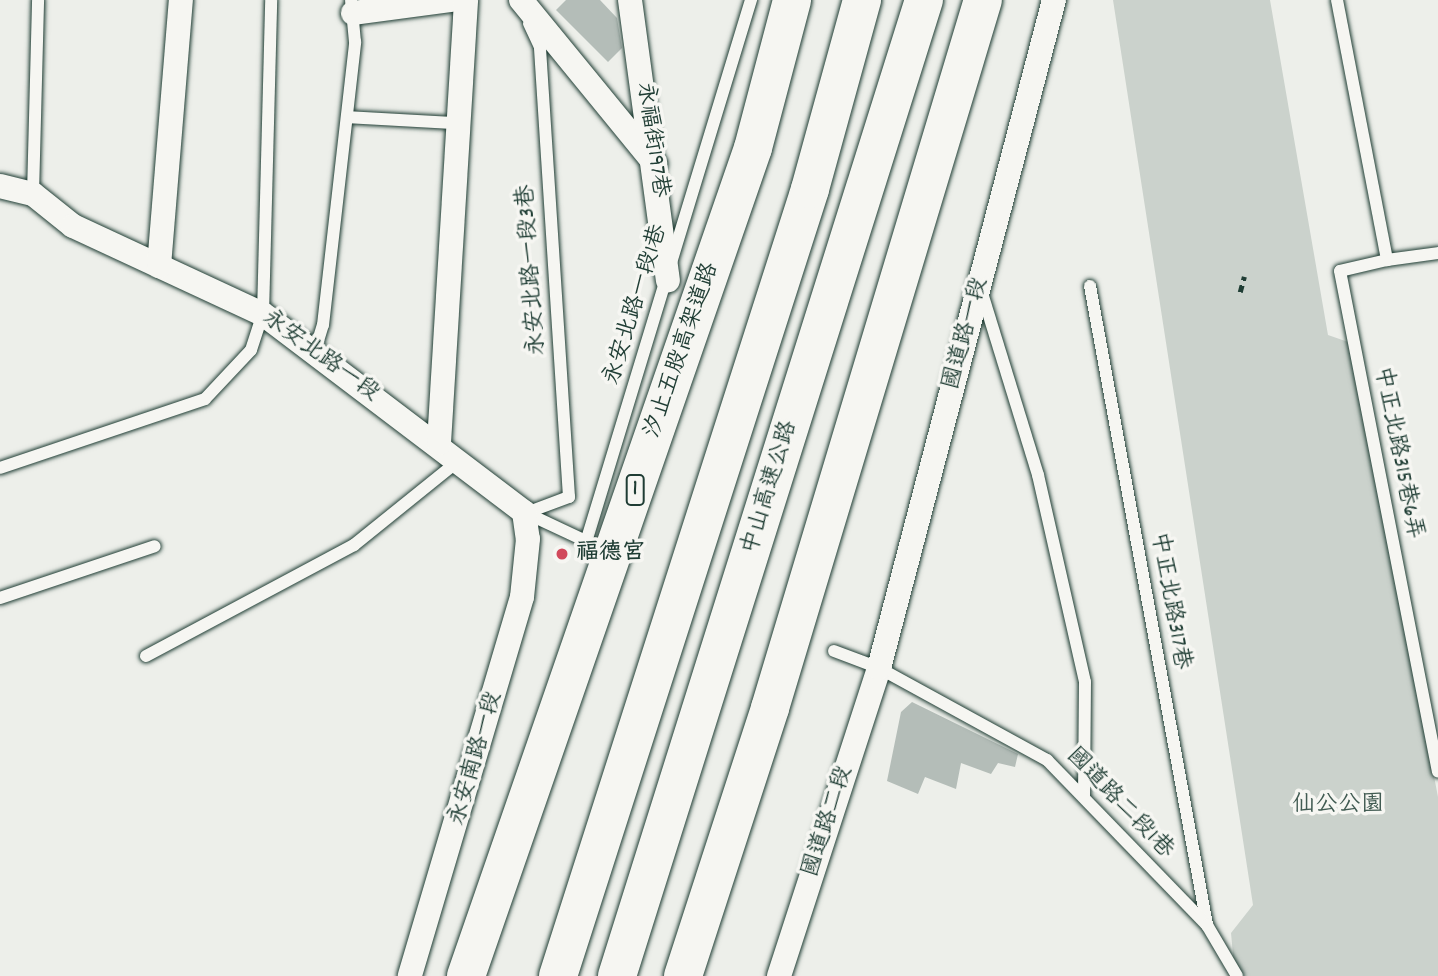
<!DOCTYPE html>
<meta charset="utf-8">
<style>
body{margin:0}
#map{position:relative;width:1438px;height:976px;overflow:hidden;background:#edefea;font-family:Dekko,"LXGW WenKai TC",sans-serif}
div>[style]{position:absolute}
[style*='--x']{left:calc(var(--x)*1px);top:calc(var(--y)*1px);width:calc(var(--w)*1px);rotate:calc(var(--a)*1deg)}
.green>*{inset:0;background:#cbd2cc}
.building>*{inset:0;background:#b4bdb8}
.path>*{height:4.5px;margin-top:-2.25px;transform-origin:0;background:repeating-linear-gradient(90deg,#1f3d34 0 7px,transparent 0 12px)}
.roads{filter:drop-shadow(0 0 2px #1f3d34) drop-shadow(0 0 2px #1f3d34)}
.lane>*{height:12px;margin:-6px;padding:0 6px;transform-origin:6px;border-radius:6px;background:#f6f6f2}
.street>*{height:24px;margin:-12px;padding:0 12px;transform-origin:12px;border-radius:12px;background:#f6f6f2}
.highway>*{height:38px;margin:-19px;padding:0 19px;transform-origin:19px;border-radius:19px;background:#f6f6f2}
.bridges{filter:drop-shadow(0 0 2px #1f3d34) drop-shadow(0 0 2px #1f3d34)}
.highway-bridge>*{height:38px;margin:-19px;padding:0 19px;transform-origin:19px;border-radius:19px;background:#f6f6f2}
.dots>*{width:19px;height:19px;translate:-50% -50%;box-sizing:border-box;border:4px solid #f6f6f2;border-radius:50%}
span{translate:-50% -50%;white-space:nowrap;text-align:center;line-height:1.15;-webkit-text-stroke:7px #f6f6f2;paint-order:stroke}
.shield-label span{padding:2px 5px;background:#f6f6f2;border:2px solid;border-radius:5px;-webkit-text-stroke-width:0}
.shield-label{font-size:21px;color:#1f3d34;font-weight:700}
.street-label{font-size:23px;color:#1f3d34}
.poi-label{font-size:23px;color:#1f3d34;font-weight:700}
.left{translate:0 -50%;text-align:left}
.park-label{font-size:23px;color:#415b52}
</style>
<div id="map">
<div class="green">
<div style="clip-path:polygon(1113px 0,1270px 0,1328px 335px,1351px 343px,1438px 797px,1438px 976px,1235px 976px,1231px 933px,1253px 905px)"></div>
</div>
<div class="building">
<div style="clip-path:polygon(566px 0,600px 0,617px 18px,622px 48px,608px 62px,556px 10px)"></div>
<div style="clip-path:polygon(912px 702px,1018px 754px,1015px 767px,998px 763px,991px 774px,961px 763px,956px 789px,925px 777px,918px 794px,887px 781px,901px 712px)"></div>
</div>
<div class="path">
<div style="--x:1240;--y:292;--w:16;--a:-75"></div>
</div>
<div class="roads">
<div class="lane">
<div style="--x:1337;--y:0;--w:265;--a:79.1"></div>
<div style="--x:1387;--y:260;--w:51;--a:-7.8"></div>
<div style="--x:347;--y:117;--w:109;--a:3.2"></div>
<div style="--x:33;--y:194;--w:194;--a:-88.5"></div>
<div style="--x:1387;--y:260;--w:48;--a:166.8"></div>
<div style="--x:1340;--y:271;--w:510;--a:78.93"></div>
<div style="--x:1090;--y:286;--w:650;--a:79.62"></div>
<div style="--x:982;--y:293;--w:190;--a:72.9"></div>
<div style="--x:1038;--y:475;--w:212;--a:77.2"></div>
<div style="--x:1085;--y:682;--w:115;--a:90.5"></div>
<div style="--x:314;--y:354;--w:30;--a:-73"></div>
<div style="--x:323;--y:325;--w:285;--a:-83.5"></div>
<div style="--x:355;--y:42;--w:42;--a:-95.4"></div>
<div style="--x:0;--y:468;--w:216;--a:-18.6"></div>
<div style="--x:205;--y:399;--w:67;--a:-46.8"></div>
<div style="--x:251;--y:350;--w:38;--a:-72"></div>
<div style="--x:263;--y:314;--w:314;--a:-88.5"></div>
<div style="--x:524;--y:512;--w:75;--a:25.2"></div>
<div style="--x:526;--y:513;--w:46;--a:-20.4"></div>
<div style="--x:569;--y:497;--w:451;--a:-93.7"></div>
<div style="--x:540;--y:47;--w:26;--a:-115"></div>
<div style="--x:586;--y:542;--w:567;--a:-73.07"></div>
<div style="--x:0;--y:598;--w:163;--a:-18.5"></div>
<div style="--x:834;--y:651;--w:48;--a:20.7"></div>
<div style="--x:879;--y:668;--w:192;--a:28.7"></div>
<div style="--x:1047;--y:760;--w:230;--a:45.9"></div>
<div style="--x:1207;--y:925;--w:59;--a:59.5"></div>
<div style="--x:146;--y:656;--w:236;--a:-28.1"></div>
<div style="--x:354;--y:545;--w:134;--a:-38.9"></div>
</div>
<div class="street">
<div style="--x:521;--y:0;--w:212;--a:50.7"></div>
<div style="--x:630;--y:0;--w:283;--a:82.3"></div>
<div style="--x:353;--y:13;--w:99;--a:-7.6"></div>
<div style="--x:0;--y:186;--w:34;--a:14"></div>
<div style="--x:33;--y:194;--w:51;--a:38.7"></div>
<div style="--x:73;--y:226;--w:209;--a:24.9"></div>
<div style="--x:263;--y:314;--w:328;--a:37.2"></div>
<div style="--x:524;--y:512;--w:27;--a:82"></div>
<div style="--x:528;--y:539;--w:58;--a:95.9"></div>
<div style="--x:522;--y:597;--w:395;--a:106.5"></div>
<div style="--x:159;--y:266;--w:267;--a:-85.3"></div>
<div style="--x:439;--y:443;--w:444;--a:-86.5"></div>
<div style="--x:779;--y:976;--w:324;--a:-72"></div>
<div style="--x:879;--y:668;--w:691;--a:-75.32"></div>
</div>
<div class="highway">
<div style="--x:558;--y:976;--w:826;--a:-72.24"></div>
<div style="--x:810;--y:189;--w:196;--a:-74.6"></div>
<div style="--x:617;--y:976;--w:1023;--a:-72.54"></div>
</div>
</div>
<div class="bridges">
<div class="highway-bridge">
<div style="--x:466;--y:976;--w:876;--a:-70.88"></div>
<div style="--x:753;--y:148;--w:153;--a:-75.2"></div>
<div style="--x:683;--y:976;--w:282;--a:-72"></div>
<div style="--x:770;--y:708;--w:739;--a:-73.26"></div>
</div>
</div>
<div class="dots">
<div style="left:562px;top:554px;background:#d1495b"></div>
</div>
<div class="shield-label">
<span style="left:635px;top:490px">1</span>
</div>
<div class="street-label">
<span style="left:651px;top:140px;rotate:82deg">永福街197巷</span>
<span style="left:533px;top:270px;rotate:-94deg">永安北路一段3巷</span>
<span style="left:637px;top:305px;rotate:-73deg">永安北路一段1巷</span>
<span style="left:967px;top:334px;rotate:-75deg">國道路一段</span>
<span style="left:683px;top:351px;rotate:-71deg">汐止五股高架道路</span>
<span style="left:320px;top:357px;rotate:36deg">永安北路一段</span>
<span style="left:1397px;top:453px;rotate:79deg">中正北路315巷6弄</span>
<span style="left:771px;top:488px;rotate:-73deg">中山高速公路</span>
<span style="left:1169px;top:601px;rotate:80deg">中正北路317巷</span>
<span style="left:477px;top:759px;rotate:-74deg">永安南路一段</span>
<span style="left:1119px;top:804px;rotate:46deg">國道路二段1巷</span>
<span style="left:829px;top:822px;rotate:-72deg">國道路二段</span>
</div>
<div class="poi-label">
<span class="left" style="left:576px;top:554px">福德宮</span>
</div>
<div class="park-label">
<span style="left:1338px;top:806px">仙公公園</span>
</div>
</div>
